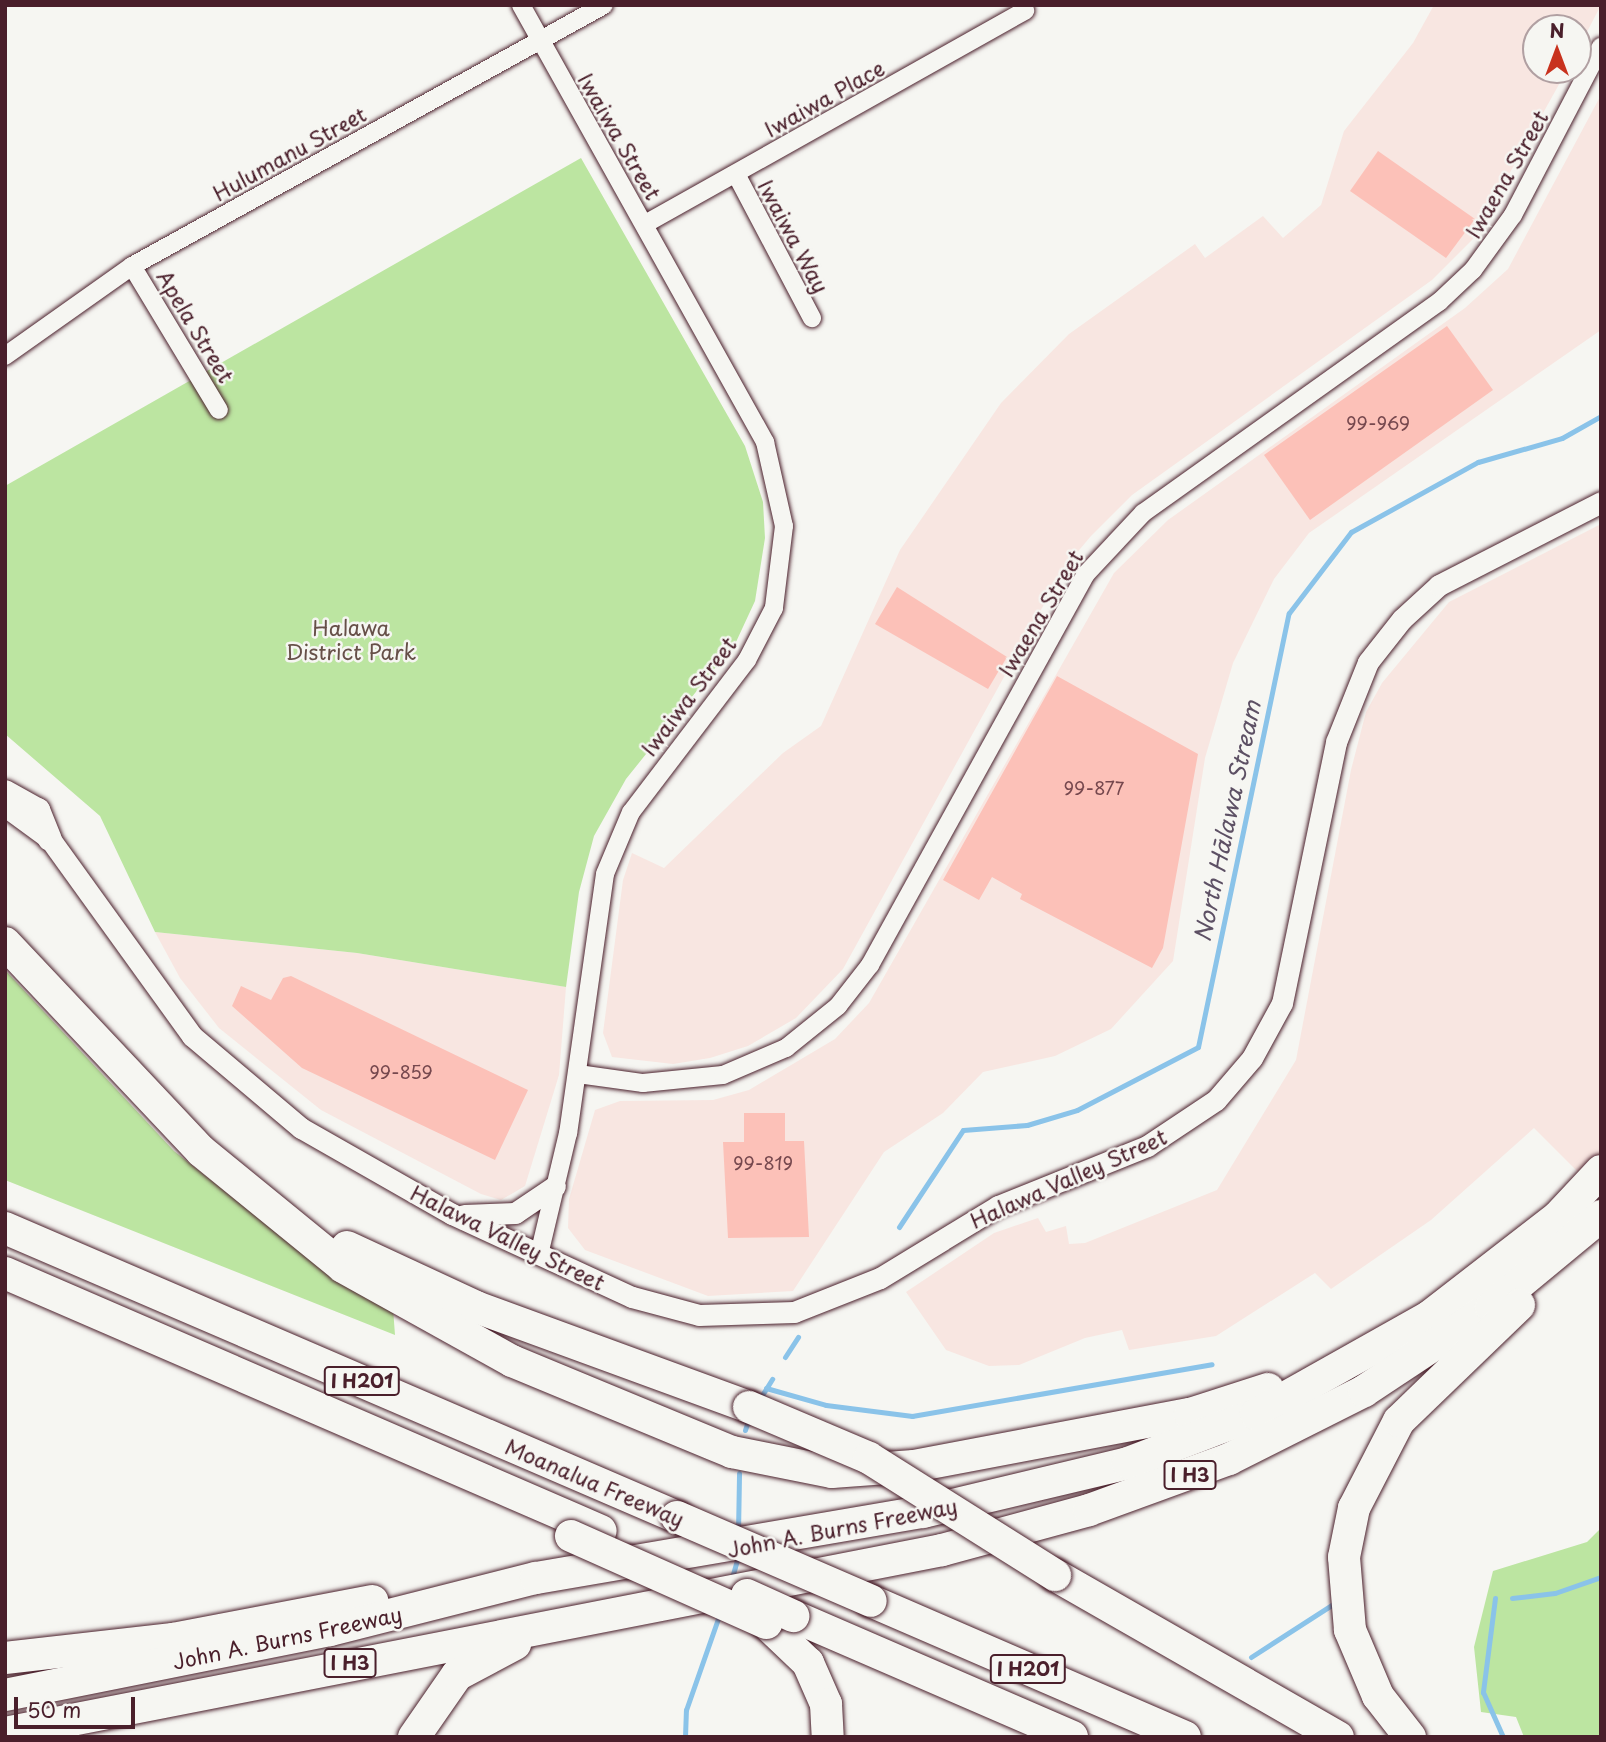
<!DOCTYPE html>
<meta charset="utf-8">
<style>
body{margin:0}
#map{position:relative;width:1606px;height:1742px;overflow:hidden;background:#f6f6f2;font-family:"Playpen Sans",sans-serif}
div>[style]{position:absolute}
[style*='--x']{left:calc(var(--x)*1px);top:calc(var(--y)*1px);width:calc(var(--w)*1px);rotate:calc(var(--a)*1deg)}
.built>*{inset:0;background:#f8e6e1}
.green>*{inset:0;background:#bce5a1}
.stream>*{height:5px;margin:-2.5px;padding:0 2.5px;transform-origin:2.5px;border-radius:2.5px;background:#8ac3e9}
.building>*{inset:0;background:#fcc1b8}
.roads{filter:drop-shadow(0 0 2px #4a1f2b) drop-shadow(0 0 2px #4a1f2b)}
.minor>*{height:18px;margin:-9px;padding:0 9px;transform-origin:9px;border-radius:9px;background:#f6f6f2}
.tertiary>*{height:21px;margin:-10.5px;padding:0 10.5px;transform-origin:10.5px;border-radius:10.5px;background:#f6f6f2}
.secondary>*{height:24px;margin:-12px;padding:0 12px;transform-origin:12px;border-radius:12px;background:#f6f6f2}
.motorway>*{height:32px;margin:-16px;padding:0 16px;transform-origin:16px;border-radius:16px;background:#f6f6f2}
.bridges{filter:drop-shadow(0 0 2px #4a1f2b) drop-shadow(0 0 2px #4a1f2b)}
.motorway-bridge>*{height:32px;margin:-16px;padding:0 16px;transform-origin:16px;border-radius:16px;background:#f6f6f2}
span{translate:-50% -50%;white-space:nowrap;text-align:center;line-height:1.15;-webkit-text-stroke:5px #f6f6f2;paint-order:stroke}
.number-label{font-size:18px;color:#76484e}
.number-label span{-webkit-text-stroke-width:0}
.shield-label span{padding:2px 5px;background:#f6f6f2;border:2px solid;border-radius:5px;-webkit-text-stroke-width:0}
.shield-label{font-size:19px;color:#4a1f2b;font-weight:700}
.street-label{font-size:21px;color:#4a1f2b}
.park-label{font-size:21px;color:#665048}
.water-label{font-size:23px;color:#5d5064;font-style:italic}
.frame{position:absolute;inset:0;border:7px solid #4a1f2b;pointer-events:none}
.north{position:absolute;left:1522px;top:14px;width:70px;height:70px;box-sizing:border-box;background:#f6f6f2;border:2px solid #b1a0a2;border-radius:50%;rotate:0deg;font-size:19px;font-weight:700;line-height:28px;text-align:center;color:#4a1f2b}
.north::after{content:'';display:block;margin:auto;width:24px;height:32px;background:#c8321e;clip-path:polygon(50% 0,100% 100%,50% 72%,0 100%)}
.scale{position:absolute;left:14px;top:1697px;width:121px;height:32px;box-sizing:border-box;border:4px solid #4a1f2b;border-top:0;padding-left:9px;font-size:21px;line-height:24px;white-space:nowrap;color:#4a1f2b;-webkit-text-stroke:5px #f6f6f2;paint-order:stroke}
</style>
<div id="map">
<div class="built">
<div style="clip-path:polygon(1434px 5px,1601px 5px,1578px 49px,1578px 28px,1536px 28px,1536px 70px,1567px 70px,1473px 239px,1432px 280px,1132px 495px,1091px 536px,1064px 568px,843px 969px,796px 1018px,748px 1046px,710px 1058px,673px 1064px,612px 1057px,603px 1033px,623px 880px,632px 853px,664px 868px,783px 753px,821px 726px,900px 550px,1001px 403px,1069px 334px,1195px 244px,1205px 258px,1263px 216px,1283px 238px,1321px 205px,1344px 131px,1413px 43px)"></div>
<div style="clip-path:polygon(1601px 95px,1601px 330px,1309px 533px,1274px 579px,1233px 663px,1205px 758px,1173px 961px,1111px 1029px,1055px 1056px,983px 1072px,943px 1113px,884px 1152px,793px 1291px,708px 1296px,585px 1250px,568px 1228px,569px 1199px,595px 1110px,620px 1101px,713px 1100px,749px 1090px,835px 1039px,869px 1003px,1114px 573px,1168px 520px,1465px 308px,1508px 269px)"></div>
<div style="clip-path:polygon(1601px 524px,1601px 1195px,1534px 1128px,1431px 1220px,1331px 1289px,1315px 1273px,1216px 1336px,1129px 1350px,1122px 1330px,1085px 1338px,1019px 1365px,989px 1366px,946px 1350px,906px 1292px,994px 1233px,1038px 1218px,1046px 1232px,1066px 1226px,1069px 1244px,1085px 1243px,1217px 1190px,1296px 1060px,1351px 770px,1366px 712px,1382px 683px,1449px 602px)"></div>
<div style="clip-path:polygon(155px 932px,357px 953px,566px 987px,559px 1075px,525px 1186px,501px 1200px,481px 1194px,321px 1110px,219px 1028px,180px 978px)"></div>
</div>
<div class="green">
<div style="clip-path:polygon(581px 158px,745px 446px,763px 502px,765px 538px,755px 601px,736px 642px,626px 779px,594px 836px,579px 892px,566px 987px,357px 953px,155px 932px,100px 816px,5px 734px,5px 486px)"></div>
<div style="clip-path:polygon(5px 970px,174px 1151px,322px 1268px,393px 1308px,395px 1335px,5px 1180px)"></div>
<div style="clip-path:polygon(1601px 1528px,1601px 1737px,1524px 1737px,1516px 1717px,1481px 1712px,1474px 1647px,1493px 1571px,1587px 1542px)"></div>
</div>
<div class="stream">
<div style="--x:899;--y:1227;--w:116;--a:-56.6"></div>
<div style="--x:963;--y:1130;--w:64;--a:-4.5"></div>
<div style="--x:1027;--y:1125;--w:52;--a:-16.7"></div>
<div style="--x:1077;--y:1110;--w:136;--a:-27.5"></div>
<div style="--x:1198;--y:1047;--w:443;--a:-78.2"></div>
<div style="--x:1289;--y:613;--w:102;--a:-52.6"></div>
<div style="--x:1351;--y:532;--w:145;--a:-28.9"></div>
<div style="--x:1478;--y:462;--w:87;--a:-15.9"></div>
<div style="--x:1562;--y:438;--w:45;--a:-29.4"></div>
<div style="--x:785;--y:1357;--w:24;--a:-57"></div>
<div style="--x:766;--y:1388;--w:62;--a:15.8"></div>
<div style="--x:826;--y:1405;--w:87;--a:7.3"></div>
<div style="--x:912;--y:1416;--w:304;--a:-9.8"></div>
<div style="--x:759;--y:1400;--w:25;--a:-58"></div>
<div style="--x:745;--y:1430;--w:13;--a:-72"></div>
<div style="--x:738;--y:1533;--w:60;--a:-89"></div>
<div style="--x:731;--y:1581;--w:26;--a:-74"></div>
<div style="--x:1495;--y:1598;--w:95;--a:97.3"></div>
<div style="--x:1483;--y:1692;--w:49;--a:66"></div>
<div style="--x:1512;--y:1598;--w:43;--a:-6.6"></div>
<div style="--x:1555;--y:1593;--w:49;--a:-19.2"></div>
<div style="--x:1251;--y:1657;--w:103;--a:-32.8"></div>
<div style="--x:685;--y:1737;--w:27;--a:-88"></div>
<div style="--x:686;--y:1710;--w:103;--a:-70.7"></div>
</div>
<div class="building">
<div style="clip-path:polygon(1378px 151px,1475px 219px,1446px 258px,1350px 191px)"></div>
<div style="clip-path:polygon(1447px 326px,1493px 390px,1310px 520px,1264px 455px)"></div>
<div style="clip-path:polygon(897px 587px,1007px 657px,988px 689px,875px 624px)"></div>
<div style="clip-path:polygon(1057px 676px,1198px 754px,1163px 948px,1152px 968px,1020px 899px,1022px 894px,992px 877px,979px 900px,943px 880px)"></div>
<div style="clip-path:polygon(291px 976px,528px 1090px,495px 1160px,302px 1068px,232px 1006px,241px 986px,271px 1000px,283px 978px)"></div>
<div style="clip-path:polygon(744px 1113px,785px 1113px,785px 1141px,804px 1141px,809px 1237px,728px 1238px,723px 1142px,744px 1142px)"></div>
</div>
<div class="roads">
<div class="minor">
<div style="--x:521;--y:5;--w:501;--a:60.82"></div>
<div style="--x:765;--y:442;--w:86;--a:77.3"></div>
<div style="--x:784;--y:526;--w:83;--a:97"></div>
<div style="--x:774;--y:608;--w:59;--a:117.4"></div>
<div style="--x:747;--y:660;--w:191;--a:127.3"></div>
<div style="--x:631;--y:812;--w:67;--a:112.8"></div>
<div style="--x:605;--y:874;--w:262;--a:98.1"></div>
<div style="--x:568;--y:1133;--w:125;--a:103.4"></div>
<div style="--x:736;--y:174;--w:163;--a:62.2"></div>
<div style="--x:645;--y:224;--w:436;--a:-29.3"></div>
<div style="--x:132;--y:266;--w:168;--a:58.9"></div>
<div style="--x:5;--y:356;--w:156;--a:-35.3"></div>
<div style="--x:132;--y:266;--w:539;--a:-28.94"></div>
<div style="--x:578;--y:1074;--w:66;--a:7.9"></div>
<div style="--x:643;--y:1083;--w:80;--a:-5.7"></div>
<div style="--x:723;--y:1075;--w:69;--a:-23.2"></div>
<div style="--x:786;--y:1048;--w:67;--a:-38.9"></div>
<div style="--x:838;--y:1006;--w:52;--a:-52"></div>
<div style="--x:870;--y:965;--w:445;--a:-61.1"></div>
<div style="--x:1085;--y:575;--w:85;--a:-46.9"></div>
<div style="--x:1143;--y:513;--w:364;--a:-35.5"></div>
<div style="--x:1439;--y:302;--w:47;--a:-43.3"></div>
<div style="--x:1473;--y:270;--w:68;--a:-54"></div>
<div style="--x:1513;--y:215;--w:190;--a:-62.4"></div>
</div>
<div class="tertiary">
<div style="--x:5;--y:806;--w:56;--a:36.3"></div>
<div style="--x:50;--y:839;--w:243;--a:54.2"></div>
<div style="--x:192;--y:1036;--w:143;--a:40.2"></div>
<div style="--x:301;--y:1128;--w:174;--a:29.7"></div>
<div style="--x:452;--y:1214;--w:198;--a:24.8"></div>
<div style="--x:632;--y:1297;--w:69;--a:15"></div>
<div style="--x:699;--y:1315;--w:95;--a:-1.8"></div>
<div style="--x:794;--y:1312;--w:92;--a:-21.6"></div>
<div style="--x:880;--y:1278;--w:138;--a:-31.4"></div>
<div style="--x:998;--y:1206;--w:161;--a:-21.9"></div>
<div style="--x:1147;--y:1146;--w:83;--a:-33.7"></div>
<div style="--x:1216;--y:1100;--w:55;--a:-49.4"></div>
<div style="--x:1252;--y:1058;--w:63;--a:-61.4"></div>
<div style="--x:1282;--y:1003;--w:267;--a:-78.3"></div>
<div style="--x:1336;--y:742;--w:86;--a:-68.2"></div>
<div style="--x:1368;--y:662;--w:55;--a:-51.7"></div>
<div style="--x:1402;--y:619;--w:50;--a:-42.6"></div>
<div style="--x:1439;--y:585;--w:182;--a:-27.1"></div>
<div style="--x:464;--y:1215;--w:51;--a:-2.2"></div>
<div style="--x:515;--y:1213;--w:48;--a:-34"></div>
</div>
<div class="secondary">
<div style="--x:5;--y:792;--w:38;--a:29"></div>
<div style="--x:38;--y:810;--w:31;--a:68"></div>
</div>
<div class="motorway">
<div style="--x:5;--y:943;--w:286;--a:46.7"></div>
<div style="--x:201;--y:1151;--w:183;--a:39.2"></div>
<div style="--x:343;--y:1267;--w:193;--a:29.1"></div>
<div style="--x:512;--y:1361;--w:238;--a:22.5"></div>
<div style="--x:732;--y:1452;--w:102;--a:11.3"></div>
<div style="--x:832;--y:1472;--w:82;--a:-4.2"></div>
<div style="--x:914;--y:1466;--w:281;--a:-10.7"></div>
<div style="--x:1190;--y:1414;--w:82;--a:-17.8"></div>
<div style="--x:5;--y:1228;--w:732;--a:23.27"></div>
<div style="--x:347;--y:1247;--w:142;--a:24.9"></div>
<div style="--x:476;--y:1307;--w:291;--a:20.1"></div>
<div style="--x:5;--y:1273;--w:649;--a:23.41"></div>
<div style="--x:1055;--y:1575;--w:326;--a:29.8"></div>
<div style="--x:871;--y:1601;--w:342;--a:23.4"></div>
<div style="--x:793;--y:1616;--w:304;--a:23.4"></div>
<div style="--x:766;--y:1623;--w:58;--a:43.6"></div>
<div style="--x:808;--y:1663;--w:45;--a:66.3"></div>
<div style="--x:826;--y:1704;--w:33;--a:87"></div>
<div style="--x:5;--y:1658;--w:169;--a:-6.5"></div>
<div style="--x:173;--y:1639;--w:203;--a:-10.8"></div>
<div style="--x:5;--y:1695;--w:331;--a:-11.3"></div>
<div style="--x:330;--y:1630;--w:212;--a:-14.2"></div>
<div style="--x:536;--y:1578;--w:393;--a:-9.7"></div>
<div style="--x:923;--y:1512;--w:211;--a:-13.4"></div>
<div style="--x:1128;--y:1463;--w:137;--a:-20.9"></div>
<div style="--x:1256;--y:1414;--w:198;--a:-29.3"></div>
<div style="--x:1429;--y:1317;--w:163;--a:-37.8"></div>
<div style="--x:1558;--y:1217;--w:63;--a:-46.9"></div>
<div style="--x:5;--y:1733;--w:955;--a:-11.05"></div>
<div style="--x:942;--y:1550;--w:152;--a:-15.2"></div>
<div style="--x:1089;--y:1510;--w:149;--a:-20"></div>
<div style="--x:1229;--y:1459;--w:151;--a:-26.7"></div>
<div style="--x:1364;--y:1391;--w:152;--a:-33.5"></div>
<div style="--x:1491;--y:1307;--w:143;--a:-39.6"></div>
<div style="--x:414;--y:1737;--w:75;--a:-55.3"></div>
<div style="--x:457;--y:1675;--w:66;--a:-28.1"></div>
<div style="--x:1410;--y:1737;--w:52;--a:-128"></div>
<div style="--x:1378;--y:1696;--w:72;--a:-113"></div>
<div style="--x:1350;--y:1630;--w:73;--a:-94.7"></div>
<div style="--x:1344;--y:1557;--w:50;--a:-78.5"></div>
<div style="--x:1354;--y:1508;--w:98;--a:-62.7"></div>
<div style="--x:1399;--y:1421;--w:167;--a:-44"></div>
</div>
</div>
<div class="bridges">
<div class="motorway-bridge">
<div style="--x:749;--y:1407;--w:130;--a:23"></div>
<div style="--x:869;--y:1458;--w:220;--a:32.2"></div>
<div style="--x:677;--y:1517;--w:211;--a:23.4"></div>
<div style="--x:571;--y:1536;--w:214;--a:24"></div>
<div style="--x:747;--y:1595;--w:51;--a:24.5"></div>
</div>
</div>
<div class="number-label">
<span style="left:1378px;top:423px">99-969</span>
<span style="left:1094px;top:788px">99-877</span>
<span style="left:401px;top:1072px">99-859</span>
<span style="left:763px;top:1163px">99-819</span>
</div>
<div class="shield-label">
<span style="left:362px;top:1381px">I H201</span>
<span style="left:1190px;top:1475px">I H3</span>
<span style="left:350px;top:1663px">I H3</span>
<span style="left:1028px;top:1669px">I H201</span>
</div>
<div class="street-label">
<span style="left:824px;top:98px;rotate:-29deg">Iwaiwa Place</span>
<span style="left:620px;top:136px;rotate:60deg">Iwaiwa Street</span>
<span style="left:289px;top:153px;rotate:-29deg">Hulumanu Street</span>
<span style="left:1506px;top:174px;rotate:-60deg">Iwaena Street</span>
<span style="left:794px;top:236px;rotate:62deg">Iwaiwa Way</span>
<span style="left:196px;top:326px;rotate:59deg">Apela Street</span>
<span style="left:1040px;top:613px;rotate:-59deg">Iwaena Street</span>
<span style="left:688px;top:696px;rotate:-53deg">Iwaiwa Street</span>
<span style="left:1068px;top:1178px;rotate:-24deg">Halawa Valley Street</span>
<span style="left:508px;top:1237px;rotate:26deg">Halawa Valley Street</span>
<span style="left:595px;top:1482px;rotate:23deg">Moanalua Freeway</span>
<span style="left:842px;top:1527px;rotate:-11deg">John A. Burns Freeway</span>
<span style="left:287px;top:1637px;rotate:-12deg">John A. Burns Freeway</span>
</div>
<div class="park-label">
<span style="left:351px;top:639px">Halawa<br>District Park</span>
</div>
<div class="water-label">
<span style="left:1227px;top:821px;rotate:-78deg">North Hālawa Stream</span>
</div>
<div class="frame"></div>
<div class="north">N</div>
<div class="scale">50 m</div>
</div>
